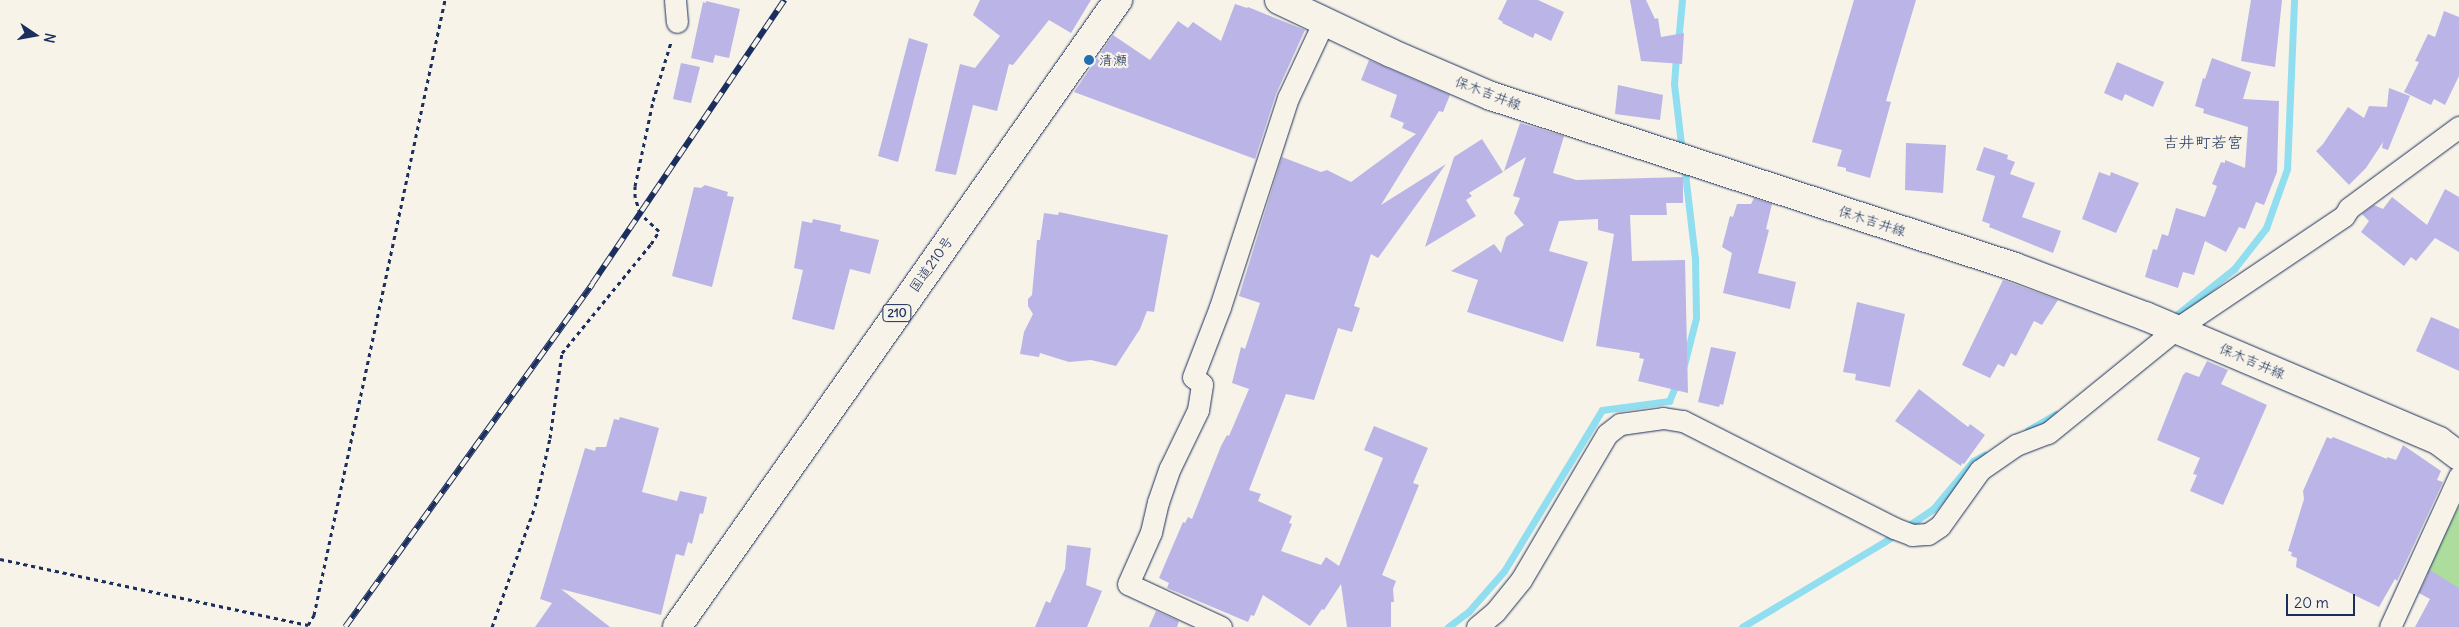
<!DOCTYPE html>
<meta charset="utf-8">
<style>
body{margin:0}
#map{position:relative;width:2459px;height:627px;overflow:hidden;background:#f7f3e8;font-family:Delius,"Klee One",sans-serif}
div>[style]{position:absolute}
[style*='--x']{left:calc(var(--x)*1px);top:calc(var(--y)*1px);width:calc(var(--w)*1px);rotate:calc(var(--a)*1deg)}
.green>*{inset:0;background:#addd9d}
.stream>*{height:7px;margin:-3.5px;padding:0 3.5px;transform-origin:3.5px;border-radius:3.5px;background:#91def0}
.building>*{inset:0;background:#bbb5e7}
.path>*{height:3px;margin-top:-1.5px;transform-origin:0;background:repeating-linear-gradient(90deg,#1b2f5e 0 4px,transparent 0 8px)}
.roads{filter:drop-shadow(0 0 1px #1b2f5e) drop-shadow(0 0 1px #1b2f5e)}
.minor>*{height:21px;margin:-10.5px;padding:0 10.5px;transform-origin:10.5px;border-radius:10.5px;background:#f7f3e8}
.major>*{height:28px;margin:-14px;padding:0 14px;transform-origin:14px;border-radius:14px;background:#f7f3e8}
.highway>*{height:28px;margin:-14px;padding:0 14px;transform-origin:14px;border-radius:14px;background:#f7f3e8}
.rail>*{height:5.5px;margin-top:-2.75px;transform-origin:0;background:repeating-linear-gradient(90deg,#f7f3e8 0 11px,#1b2f5e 0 22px);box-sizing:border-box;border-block:1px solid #1b2f5e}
.dots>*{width:14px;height:14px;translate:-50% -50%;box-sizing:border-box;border:2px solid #f7f3e8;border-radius:50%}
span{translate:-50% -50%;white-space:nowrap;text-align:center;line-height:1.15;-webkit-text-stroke:4.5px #f7f3e8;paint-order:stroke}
.shield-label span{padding:1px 4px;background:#f7f3e8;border:1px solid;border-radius:4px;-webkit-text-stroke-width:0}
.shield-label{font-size:12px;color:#1b2f5e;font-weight:700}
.poi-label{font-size:14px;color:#1b2f5e}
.left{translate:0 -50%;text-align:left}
.street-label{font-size:14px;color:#1b2f5e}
.quarter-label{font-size:16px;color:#1b2f5e}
.north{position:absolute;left:10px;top:10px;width:50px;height:50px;-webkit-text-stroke:4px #f7f3e8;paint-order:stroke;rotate:102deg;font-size:14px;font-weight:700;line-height:20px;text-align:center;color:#1b2f5e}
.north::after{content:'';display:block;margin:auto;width:18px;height:22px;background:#1b2f5e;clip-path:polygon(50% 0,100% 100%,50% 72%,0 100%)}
.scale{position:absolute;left:2286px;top:594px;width:69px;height:22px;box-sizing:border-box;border:2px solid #1b2f5e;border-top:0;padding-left:6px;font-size:15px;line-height:18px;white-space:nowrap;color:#1b2f5e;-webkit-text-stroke:4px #f7f3e8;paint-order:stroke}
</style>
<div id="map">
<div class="green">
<div style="clip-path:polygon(2459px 506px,2459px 590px,2426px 573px)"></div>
</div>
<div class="stream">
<div style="--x:1678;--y:43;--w:43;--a:-84.7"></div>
<div style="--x:1676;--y:56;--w:28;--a:94"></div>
<div style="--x:1674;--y:84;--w:68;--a:83.3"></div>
<div style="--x:1684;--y:165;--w:95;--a:83.3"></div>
<div style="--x:1695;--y:259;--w:59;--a:89"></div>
<div style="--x:1696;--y:318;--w:49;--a:104.3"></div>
<div style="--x:2170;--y:320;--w:82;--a:-38.6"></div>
<div style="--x:2234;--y:269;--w:52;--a:-52"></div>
<div style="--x:2266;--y:228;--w:63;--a:-70.4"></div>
<div style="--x:2287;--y:169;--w:169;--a:-87.6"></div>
<div style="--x:2028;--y:430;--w:32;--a:-30"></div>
<div style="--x:1448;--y:627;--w:26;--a:-37"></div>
<div style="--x:1469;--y:611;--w:53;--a:-48.8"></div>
<div style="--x:1504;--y:571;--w:188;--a:-58.7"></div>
<div style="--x:1602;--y:410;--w:68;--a:-7.7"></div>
<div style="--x:1669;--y:401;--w:21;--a:-67"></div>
<div style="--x:1742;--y:627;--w:165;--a:-30.9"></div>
<div style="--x:1884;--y:542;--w:59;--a:-34"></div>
<div style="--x:1933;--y:509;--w:62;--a:-50.2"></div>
<div style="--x:1973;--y:461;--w:13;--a:-29"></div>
</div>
<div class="building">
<div style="clip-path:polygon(980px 0,1091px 0,1071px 33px,1049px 20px,1013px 65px,1009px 64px,997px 111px,973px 105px,956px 175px,935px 171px,960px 64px,975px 68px,1000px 36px,973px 15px)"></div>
<div style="clip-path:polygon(1507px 0,1538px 0,1564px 12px,1551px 41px,1535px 33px,1533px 38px,1502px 23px,1503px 22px,1498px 19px)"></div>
<div style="clip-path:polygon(1630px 0,1646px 0,1655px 19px,1658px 18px,1661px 37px,1684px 33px,1682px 64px,1641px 61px)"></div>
<div style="clip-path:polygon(1854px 0,1916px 0,1886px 101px,1891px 102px,1870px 178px,1846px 171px,1846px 168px,1837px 166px,1842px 150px,1812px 142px)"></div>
<div style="clip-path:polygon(2251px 0,2282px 0,2275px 67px,2241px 61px)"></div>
<div style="clip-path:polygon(706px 1px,740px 9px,729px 58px,715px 55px,713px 63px,691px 58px,703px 2px,706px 3px)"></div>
<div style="clip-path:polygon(1235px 4px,1247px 8px,1248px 7px,1305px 30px,1276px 94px,1255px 159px,1074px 92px,1113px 35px,1150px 60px,1178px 21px,1188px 28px,1193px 22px,1221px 41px)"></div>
<div style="clip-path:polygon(2444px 11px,2459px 17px,2459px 76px,2445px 105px,2434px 99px,2431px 105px,2404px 92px,2419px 62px,2415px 61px,2428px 34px,2435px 37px)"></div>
<div style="clip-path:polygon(909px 38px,928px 44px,898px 162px,878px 156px)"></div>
<div style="clip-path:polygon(2212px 58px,2251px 72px,2243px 99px,2279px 101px,2277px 172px,2264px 205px,2256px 202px,2245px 229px,2239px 227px,2226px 252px,2205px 241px,2194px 275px,2183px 272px,2178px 288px,2145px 277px,2153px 249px,2157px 250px,2162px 234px,2168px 236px,2176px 208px,2205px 217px,2217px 186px,2212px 184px,2221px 162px,2225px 163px,2225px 160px,2245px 168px,2248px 127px,2203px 113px,2204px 109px,2195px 106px,2203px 78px,2205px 79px)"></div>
<div style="clip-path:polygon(1369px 60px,1450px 95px,1443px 112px,1439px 111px,1381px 205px,1446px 164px,1378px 258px,1371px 254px,1354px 306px,1360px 308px,1352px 332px,1338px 328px,1314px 400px,1286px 394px,1249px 490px,1261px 494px,1258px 501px,1292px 516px,1289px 523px,1292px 524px,1281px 551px,1321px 565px,1326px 557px,1339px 566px,1383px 458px,1364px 450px,1374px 426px,1428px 448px,1413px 483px,1419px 485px,1382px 575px,1396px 581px,1393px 589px,1394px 602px,1391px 602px,1391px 627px,1347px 627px,1341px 584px,1324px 610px,1322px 609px,1310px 626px,1263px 595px,1254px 616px,1251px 615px,1248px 622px,1167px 588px,1169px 583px,1159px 578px,1183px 522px,1185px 523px,1188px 517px,1192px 519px,1221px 446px,1227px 435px,1229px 436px,1249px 389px,1232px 383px,1241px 347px,1245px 349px,1260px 303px,1239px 296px,1282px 157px,1321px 172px,1327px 170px,1351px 182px,1416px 134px,1402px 128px,1404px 123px,1390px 117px,1397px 95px,1361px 80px)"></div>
<div style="clip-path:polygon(2117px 62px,2164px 82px,2153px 107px,2125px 94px,2122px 101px,2104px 93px)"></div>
<div style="clip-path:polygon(681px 63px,700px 67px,691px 103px,673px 99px)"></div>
<div style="clip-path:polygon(1618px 85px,1663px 95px,1660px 120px,1615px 114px)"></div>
<div style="clip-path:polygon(2389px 88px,2410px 96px,2388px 150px,2382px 148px,2383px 142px,2366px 168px,2349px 185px,2316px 151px,2323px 144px,2348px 107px,2364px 118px,2369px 106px,2387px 107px)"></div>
<div style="clip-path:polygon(1520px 123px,1564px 136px,1553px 173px,1570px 178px,1576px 180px,1683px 177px,1683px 203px,1666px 203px,1667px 215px,1630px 215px,1632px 261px,1685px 260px,1688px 393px,1638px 381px,1644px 359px,1639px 358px,1640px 353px,1596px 346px,1614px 234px,1598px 230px,1598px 219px,1559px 221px,1549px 251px,1588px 262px,1563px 342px,1467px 312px,1478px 280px,1451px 271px,1494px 244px,1501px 253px,1506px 237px,1524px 225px,1514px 213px,1520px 198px,1513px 196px,1526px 157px,1504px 171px)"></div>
<div style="clip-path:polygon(1482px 139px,1503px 172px,1469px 193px,1472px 196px,1466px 200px,1476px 216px,1425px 247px,1454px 157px)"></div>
<div style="clip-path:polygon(1906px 143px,1946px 145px,1943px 193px,1905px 190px)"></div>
<div style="clip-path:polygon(1984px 147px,2008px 155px,2007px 159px,2015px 162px,2010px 174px,2035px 183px,2022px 217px,2061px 231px,2053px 253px,1989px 227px,1990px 224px,1982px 221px,1995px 176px,1976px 170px)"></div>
<div style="clip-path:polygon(2099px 172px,2110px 176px,2111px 172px,2139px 183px,2116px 233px,2082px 219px)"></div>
<div style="clip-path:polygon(705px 185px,728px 192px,727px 196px,734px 197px,712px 287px,672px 276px,694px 187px,701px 188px)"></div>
<div style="clip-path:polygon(2445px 189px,2459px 197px,2459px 252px,2435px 238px,2416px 261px,2411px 257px,2404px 266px,2361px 232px,2369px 221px,2362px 214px,2374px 205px,2383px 209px,2392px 197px,2427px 225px)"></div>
<div style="clip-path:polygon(1754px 198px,1772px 204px,1766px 229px,1769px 230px,1758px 273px,1796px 282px,1790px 309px,1723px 293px,1732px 253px,1722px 247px,1730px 216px,1733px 217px,1737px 204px,1751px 204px)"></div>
<div style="clip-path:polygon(1059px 212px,1168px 235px,1154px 312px,1147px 311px,1140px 329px,1116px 366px,1091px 360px,1069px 362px,1040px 353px,1039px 357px,1020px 354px,1024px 332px,1033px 314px,1028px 306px,1028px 299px,1032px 295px,1037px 240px,1040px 240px,1044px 213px,1058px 215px)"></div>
<div style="clip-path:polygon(813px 219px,841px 225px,840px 231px,879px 240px,870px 274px,850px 269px,834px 330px,792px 319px,803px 270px,794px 268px,802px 221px,812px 223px)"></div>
<div style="clip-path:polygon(2003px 280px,2058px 300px,2042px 325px,2034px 321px,2016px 356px,2011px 353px,2004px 367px,1998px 364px,1990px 378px,1962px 365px)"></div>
<div style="clip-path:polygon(1857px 302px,1905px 314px,1890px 387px,1855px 380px,1856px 374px,1843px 372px)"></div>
<div style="clip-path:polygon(2431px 317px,2459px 329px,2459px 371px,2416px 351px)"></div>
<div style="clip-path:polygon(1711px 347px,1736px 352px,1723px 405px,1720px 404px,1719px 407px,1698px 402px)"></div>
<div style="clip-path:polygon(2207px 361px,2228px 370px,2221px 384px,2267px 405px,2223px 505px,2190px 491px,2197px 475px,2193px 474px,2200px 458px,2157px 440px,2183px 375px,2186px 372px,2199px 377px)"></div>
<div style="clip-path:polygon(1919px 389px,1968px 427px,1970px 424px,1985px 435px,1964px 464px,1962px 463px,1961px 466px,1895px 421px)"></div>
<div style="clip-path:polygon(620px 417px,659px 428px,642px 492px,677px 501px,680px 491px,707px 497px,703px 514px,700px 513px,692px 544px,688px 542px,684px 556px,676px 554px,661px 615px,561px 589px,610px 627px,535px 627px,552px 603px,540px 599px,585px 448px,595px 451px,596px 447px,606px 447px,614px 419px,619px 420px)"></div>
<div style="clip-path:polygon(2327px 437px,2331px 439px,2333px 437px,2387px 459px,2387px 457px,2396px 460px,2403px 445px,2441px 471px,2437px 480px,2443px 482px,2397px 581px,2395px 579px,2379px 607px,2296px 567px,2297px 558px,2291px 556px,2292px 552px,2288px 551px,2304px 499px,2303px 491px)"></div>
<div style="clip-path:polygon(1067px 545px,1091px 548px,1086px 585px,1102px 591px,1087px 627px,1035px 627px,1046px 601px,1050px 603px,1065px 569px)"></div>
<div style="clip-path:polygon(2430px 570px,2459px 588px,2459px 627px,2415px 627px,2430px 599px,2419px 593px)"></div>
<div style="clip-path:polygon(1156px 611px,1179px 621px,1177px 627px,1149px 627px)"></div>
</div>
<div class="path">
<div style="--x:0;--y:559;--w:315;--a:12.1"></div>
<div style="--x:308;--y:625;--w:12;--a:-59"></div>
<div style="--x:314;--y:615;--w:629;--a:-77.98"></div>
<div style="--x:492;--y:627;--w:128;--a:-70.4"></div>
<div style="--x:535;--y:506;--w:70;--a:-77.6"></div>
<div style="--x:550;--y:438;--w:86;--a:-82"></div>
<div style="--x:562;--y:353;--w:141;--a:-50.8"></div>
<div style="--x:651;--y:244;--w:15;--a:-58"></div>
<div style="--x:659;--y:231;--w:26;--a:-137"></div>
<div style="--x:640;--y:213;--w:17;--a:-107"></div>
<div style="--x:635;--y:197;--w:11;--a:-90"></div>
<div style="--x:635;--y:186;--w:87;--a:-78"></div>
<div style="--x:653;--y:101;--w:62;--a:-73"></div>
</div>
<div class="roads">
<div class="minor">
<div style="--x:675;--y:0;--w:22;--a:85"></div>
<div style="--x:1221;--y:627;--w:102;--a:-155.2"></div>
<div style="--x:1128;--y:584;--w:57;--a:-66.1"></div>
<div style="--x:1151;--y:532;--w:31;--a:-77"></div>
<div style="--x:1158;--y:502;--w:36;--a:-71"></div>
<div style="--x:1170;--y:468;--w:64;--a:-64.2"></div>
<div style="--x:1198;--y:410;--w:26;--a:-81"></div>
<div style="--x:1202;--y:384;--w:11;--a:-142"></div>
<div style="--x:1193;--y:377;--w:75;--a:-68.9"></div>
<div style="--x:1220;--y:307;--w:220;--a:-72"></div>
<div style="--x:1288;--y:98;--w:85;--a:-64.9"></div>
<div style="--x:1477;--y:627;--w:23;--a:-40"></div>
<div style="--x:1495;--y:612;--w:41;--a:-50.9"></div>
<div style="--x:1521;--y:580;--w:169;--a:-59.5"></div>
<div style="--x:1607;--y:434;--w:16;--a:-38"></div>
<div style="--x:1620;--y:424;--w:43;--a:-7.9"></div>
<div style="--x:1663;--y:418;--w:20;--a:9"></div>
<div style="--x:1683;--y:421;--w:237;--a:26.9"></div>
<div style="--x:1894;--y:528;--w:19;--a:21"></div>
<div style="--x:1912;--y:535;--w:16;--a:-4"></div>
<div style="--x:1928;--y:534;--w:14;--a:-34"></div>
<div style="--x:1940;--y:526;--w:69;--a:-54.5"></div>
<div style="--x:1980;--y:470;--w:44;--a:-34.8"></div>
<div style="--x:2016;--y:445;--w:34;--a:-21"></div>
<div style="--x:2048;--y:433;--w:165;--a:-39.1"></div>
<div style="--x:2176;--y:329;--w:202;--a:-33.9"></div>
<div style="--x:2344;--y:216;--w:9;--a:-58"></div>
<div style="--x:2349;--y:208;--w:137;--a:-36.4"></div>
<div style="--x:2390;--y:627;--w:166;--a:-65.4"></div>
</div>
<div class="major">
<div style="--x:1279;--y:0;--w:124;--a:25.3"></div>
<div style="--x:1391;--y:53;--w:109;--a:23.3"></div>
<div style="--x:1491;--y:96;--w:551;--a:18.07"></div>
<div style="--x:2015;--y:267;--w:139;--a:20.7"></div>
<div style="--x:2145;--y:316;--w:319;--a:23"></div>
<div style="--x:2439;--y:441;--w:25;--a:37"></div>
</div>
<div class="highway">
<div style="--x:677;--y:627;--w:767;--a:-54.88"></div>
</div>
</div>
<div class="rail">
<div style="--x:345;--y:627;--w:423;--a:-54.2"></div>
<div style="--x:592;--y:284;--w:343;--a:-55.9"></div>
</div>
<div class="dots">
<div style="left:1089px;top:60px;background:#1f6fb2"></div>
</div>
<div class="shield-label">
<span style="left:897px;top:313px">210</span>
</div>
<div class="poi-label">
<span class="left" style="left:1099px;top:60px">清瀬</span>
</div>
<div class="street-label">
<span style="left:1488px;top:93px;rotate:21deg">保木吉井線</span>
<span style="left:1872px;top:221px;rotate:18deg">保木吉井線</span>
<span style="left:931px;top:264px;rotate:-55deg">国道210号</span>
<span style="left:2252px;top:361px;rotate:23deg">保木吉井線</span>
</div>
<div class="quarter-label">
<span style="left:2203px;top:142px">吉井町若宮</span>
</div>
<div class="north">N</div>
<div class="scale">20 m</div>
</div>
